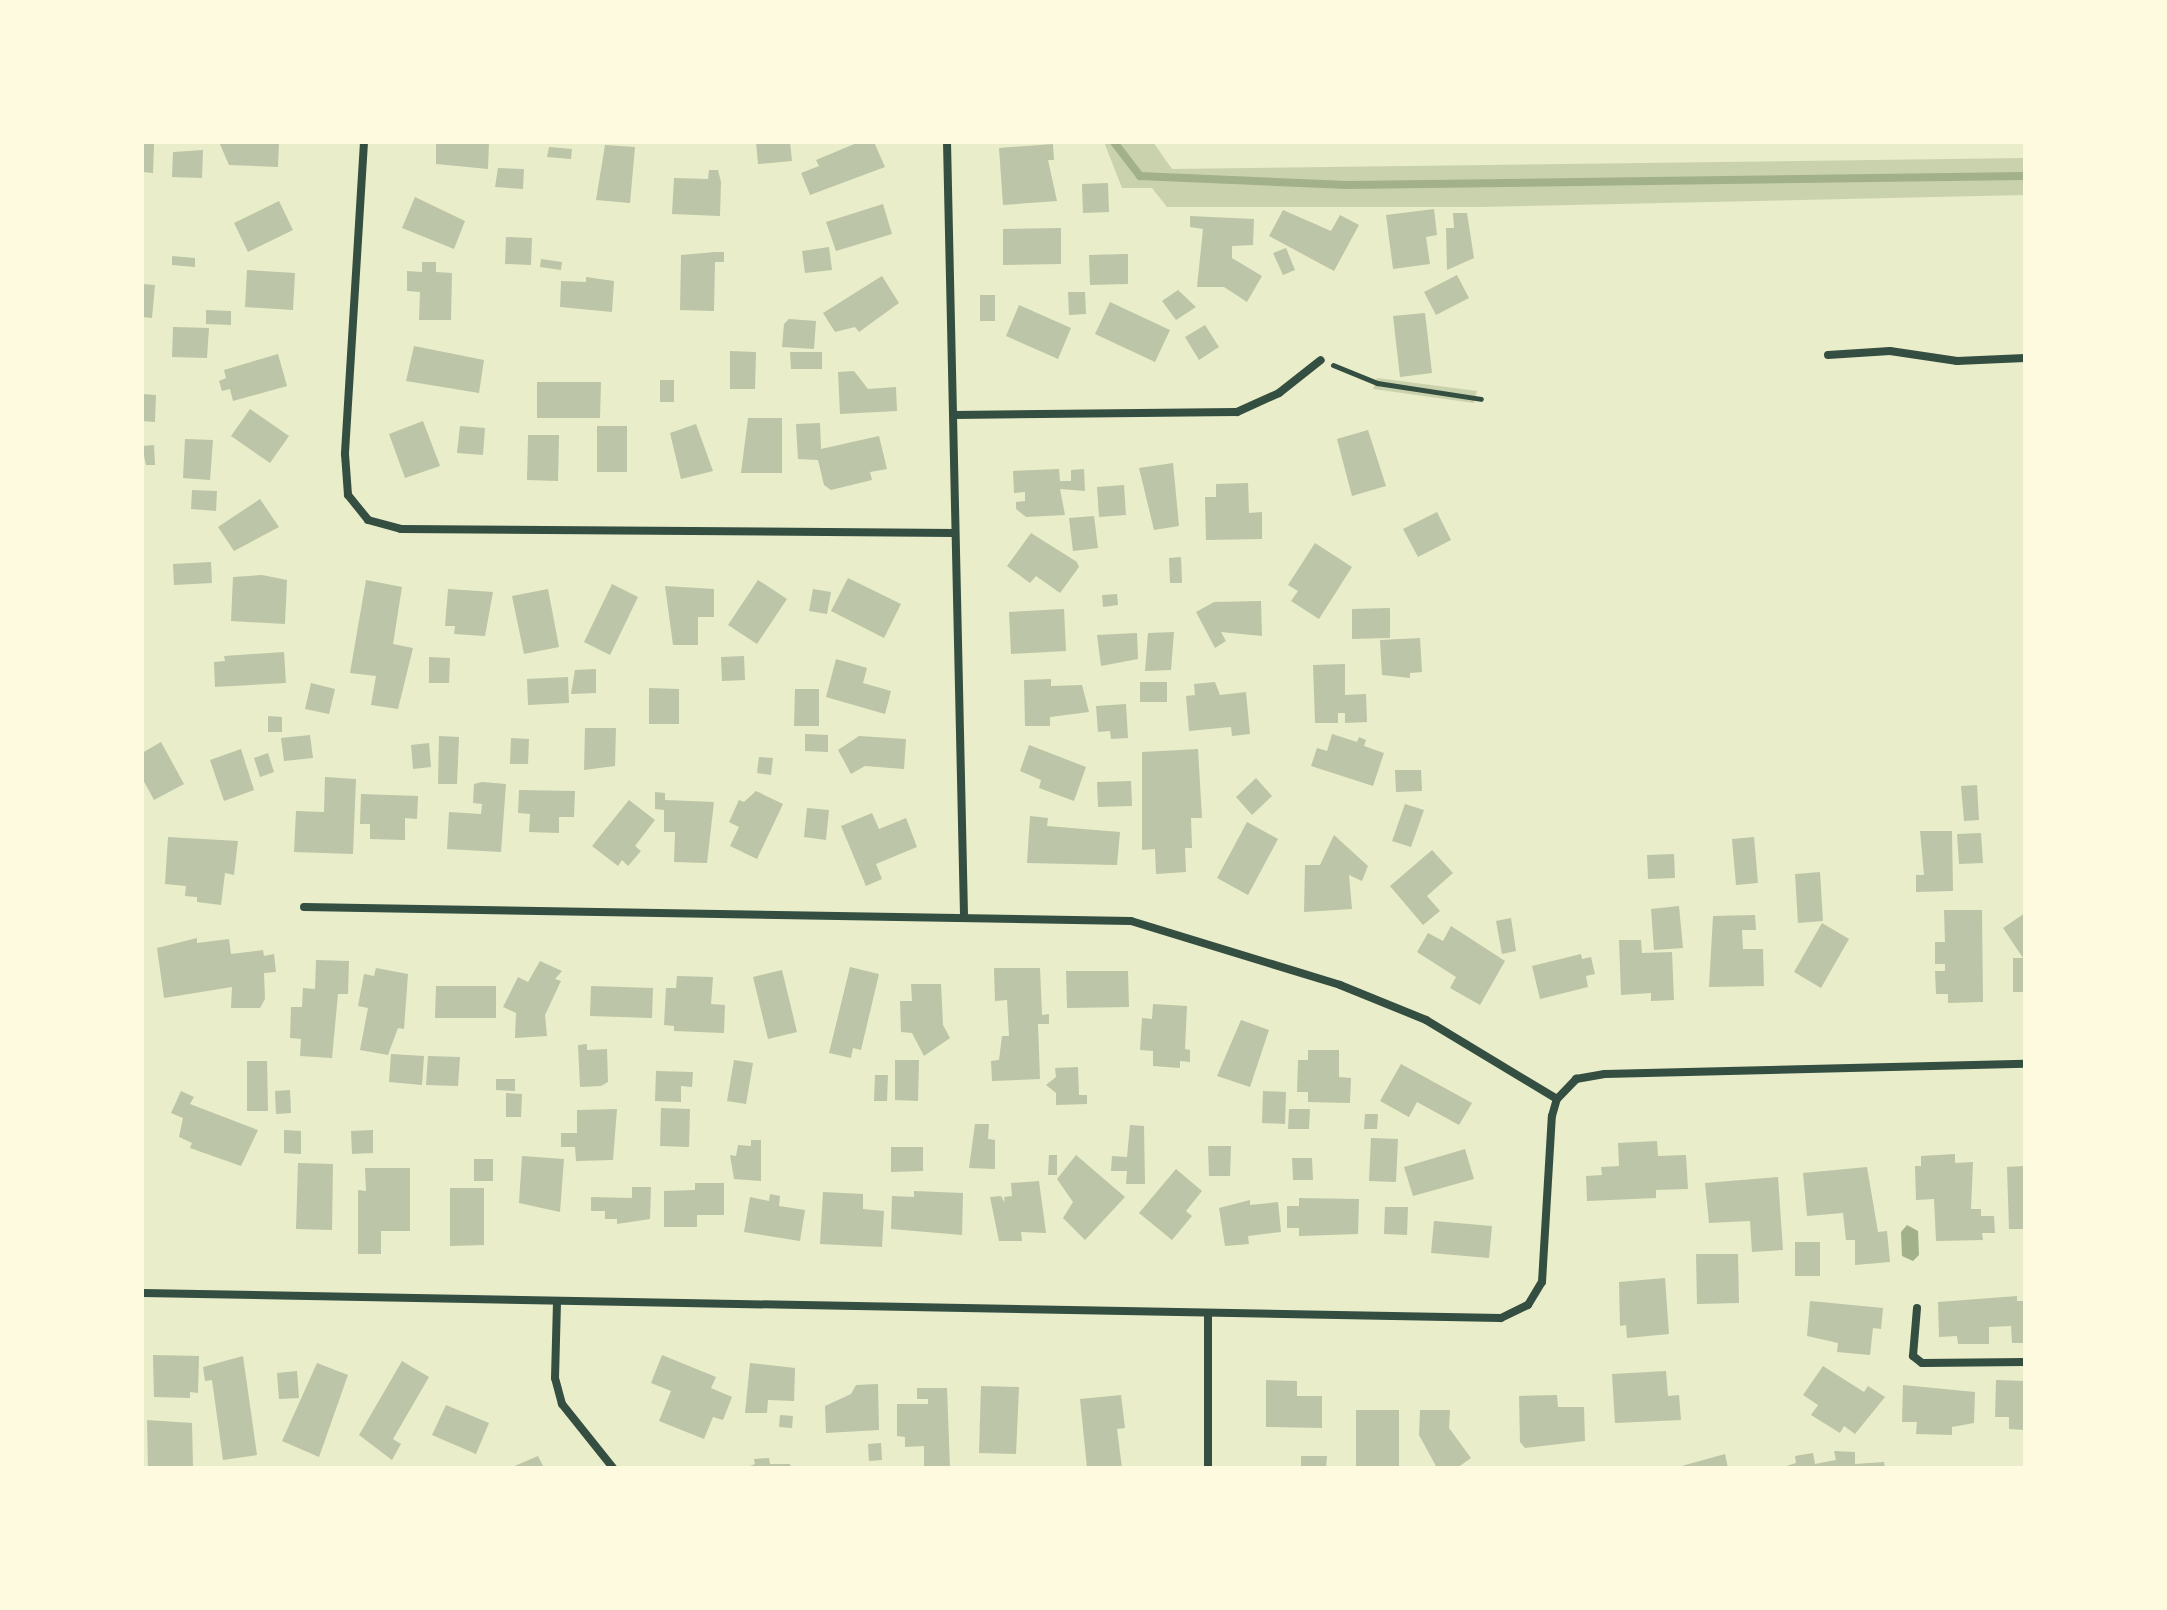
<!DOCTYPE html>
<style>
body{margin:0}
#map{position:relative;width:2167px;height:1610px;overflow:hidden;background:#e9edc9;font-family:"Sofia Sans Condensed",sans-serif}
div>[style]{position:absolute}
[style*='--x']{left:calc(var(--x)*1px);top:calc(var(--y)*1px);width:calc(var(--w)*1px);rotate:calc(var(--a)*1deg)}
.green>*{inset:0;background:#cad2ad}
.water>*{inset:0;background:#a3b18a}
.stream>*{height:8px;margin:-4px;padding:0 4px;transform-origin:4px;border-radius:4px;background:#a3b18a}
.building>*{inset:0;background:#bcc5a7}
.path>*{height:5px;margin:-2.5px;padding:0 2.5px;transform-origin:2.5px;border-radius:2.5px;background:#344e41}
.minor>*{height:8px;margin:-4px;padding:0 4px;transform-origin:4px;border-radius:4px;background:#344e41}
span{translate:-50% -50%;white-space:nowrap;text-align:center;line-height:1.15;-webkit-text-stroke:6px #fefae0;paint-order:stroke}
.frame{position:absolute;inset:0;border:144px solid #fefae0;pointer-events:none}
</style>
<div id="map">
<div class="green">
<div style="clip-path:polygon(1104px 142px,1153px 142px,1172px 169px,2025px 158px,2025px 195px,1480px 207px,1167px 207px,1152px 188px,1122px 188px)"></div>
<div style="clip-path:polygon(1377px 378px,1477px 391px,1474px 403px,1373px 389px)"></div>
</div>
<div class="water">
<div style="clip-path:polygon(1907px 1225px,1918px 1231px,1919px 1255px,1913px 1261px,1902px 1256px,1901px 1232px)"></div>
</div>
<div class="stream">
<div style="--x:1114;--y:142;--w:43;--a:52.6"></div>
<div style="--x:1140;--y:176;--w:207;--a:2.5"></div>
<div style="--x:1347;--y:185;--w:678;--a:-0.76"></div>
</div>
<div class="building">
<div style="clip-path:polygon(219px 142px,279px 142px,278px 167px,229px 165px)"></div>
<div style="clip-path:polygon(436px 142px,489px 142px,488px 169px,436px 164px)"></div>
<div style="clip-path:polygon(756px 142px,790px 142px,792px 161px,758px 164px)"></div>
<div style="clip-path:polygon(859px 142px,874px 142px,885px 167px,810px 195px,801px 173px,819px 166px,816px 160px)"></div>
<div style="clip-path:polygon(142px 143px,154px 144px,153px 173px,142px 172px)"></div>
<div style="clip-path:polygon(1053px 144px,1054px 160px,1048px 160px,1057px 201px,1003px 205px,999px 148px)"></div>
<div style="clip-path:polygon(605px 145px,635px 147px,630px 203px,596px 200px)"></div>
<div style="clip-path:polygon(549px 147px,572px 149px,571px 159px,547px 157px)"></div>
<div style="clip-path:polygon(203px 150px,202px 178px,172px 177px,173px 152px)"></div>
<div style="clip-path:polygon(498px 168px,524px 169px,523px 189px,495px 187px)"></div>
<div style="clip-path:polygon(709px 170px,718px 170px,721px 182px,720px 216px,672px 214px,674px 178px,708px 179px)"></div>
<div style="clip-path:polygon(1108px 183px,1109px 212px,1083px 213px,1082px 184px)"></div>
<div style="clip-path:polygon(415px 197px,465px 221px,454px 249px,402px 228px)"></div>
<div style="clip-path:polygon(279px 201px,293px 230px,248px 252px,234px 223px)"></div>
<div style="clip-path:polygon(883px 204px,892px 234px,836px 251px,826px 222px)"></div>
<div style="clip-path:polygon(1434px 209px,1437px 235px,1426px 237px,1430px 264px,1393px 269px,1386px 215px)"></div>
<div style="clip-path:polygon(1283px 210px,1331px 231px,1340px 215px,1359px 225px,1334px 271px,1269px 236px)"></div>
<div style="clip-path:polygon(1453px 213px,1467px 213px,1474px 258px,1447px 270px,1446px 228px,1454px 228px)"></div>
<div style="clip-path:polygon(1190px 216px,1254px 219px,1253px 245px,1232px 246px,1232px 258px,1262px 276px,1247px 302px,1224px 287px,1197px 287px,1203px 229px,1190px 227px)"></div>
<div style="clip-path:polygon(1061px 228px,1061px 264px,1003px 265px,1003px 229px)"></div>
<div style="clip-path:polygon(506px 237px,532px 238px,531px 265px,505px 264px)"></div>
<div style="clip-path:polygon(829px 247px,832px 270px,805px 273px,802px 251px)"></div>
<div style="clip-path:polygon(1286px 248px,1295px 270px,1283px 275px,1273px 253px)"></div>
<div style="clip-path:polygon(715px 252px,724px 252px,724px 262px,715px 262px,714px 311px,680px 310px,681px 255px)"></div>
<div style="clip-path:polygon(1128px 254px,1128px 284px,1090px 285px,1089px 255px)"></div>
<div style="clip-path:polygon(172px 256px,195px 258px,195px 267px,172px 265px)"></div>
<div style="clip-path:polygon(541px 259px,562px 262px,561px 270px,540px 267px)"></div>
<div style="clip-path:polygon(422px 262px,436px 262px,436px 272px,452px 273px,451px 320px,419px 320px,420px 292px,407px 291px,407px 271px,422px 272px)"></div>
<div style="clip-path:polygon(247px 270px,295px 273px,293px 310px,245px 307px)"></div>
<div style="clip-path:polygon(1457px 275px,1469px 298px,1436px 315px,1424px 292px)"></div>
<div style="clip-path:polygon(882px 276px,899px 303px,859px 332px,855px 327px,835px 332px,823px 313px)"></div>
<div style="clip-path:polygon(586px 277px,614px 281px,612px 312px,560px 307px,561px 281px,586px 282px)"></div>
<div style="clip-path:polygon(142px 284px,155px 285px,152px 318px,142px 317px)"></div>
<div style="clip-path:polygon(1178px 290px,1196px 307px,1176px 320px,1162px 301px)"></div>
<div style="clip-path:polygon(1068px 292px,1085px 292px,1086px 314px,1069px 315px)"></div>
<div style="clip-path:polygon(980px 295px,995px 295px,995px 321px,980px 321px)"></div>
<div style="clip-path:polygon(1110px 302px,1170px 330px,1155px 362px,1095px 334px)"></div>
<div style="clip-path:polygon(1019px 305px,1071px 328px,1058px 359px,1006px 336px)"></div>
<div style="clip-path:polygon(206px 310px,231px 311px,231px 325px,206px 324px)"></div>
<div style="clip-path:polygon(1425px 313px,1432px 373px,1400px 377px,1393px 316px)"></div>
<div style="clip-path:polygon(789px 319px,816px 321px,814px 349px,782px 347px,784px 324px)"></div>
<div style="clip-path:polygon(1205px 325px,1219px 347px,1199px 360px,1185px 337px)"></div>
<div style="clip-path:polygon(173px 327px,209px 328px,207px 358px,172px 357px)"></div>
<div style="clip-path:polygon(414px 346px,484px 360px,479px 393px,406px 381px)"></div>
<div style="clip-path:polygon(730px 351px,756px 352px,755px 389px,730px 389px)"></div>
<div style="clip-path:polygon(790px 352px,822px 352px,822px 369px,791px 369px)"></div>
<div style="clip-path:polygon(278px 354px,287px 386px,233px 401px,230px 389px,222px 391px,219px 381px,226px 378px,224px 370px)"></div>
<div style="clip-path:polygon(854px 371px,868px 389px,896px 387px,897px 411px,840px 414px,838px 372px)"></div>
<div style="clip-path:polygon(660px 380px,674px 380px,674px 402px,660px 402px)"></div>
<div style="clip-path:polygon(537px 382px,601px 382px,600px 418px,537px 418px)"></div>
<div style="clip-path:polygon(142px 394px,156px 395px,155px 422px,142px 421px)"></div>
<div style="clip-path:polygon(250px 409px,289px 436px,270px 463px,231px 436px)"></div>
<div style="clip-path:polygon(748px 418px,782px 418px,782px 473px,741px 473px)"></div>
<div style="clip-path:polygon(423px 421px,440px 466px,405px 478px,389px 434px)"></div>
<div style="clip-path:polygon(820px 423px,821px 449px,879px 436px,887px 469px,870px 472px,872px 480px,831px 490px,824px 485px,818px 460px,798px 459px,796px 424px)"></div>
<div style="clip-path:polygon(696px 424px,713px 471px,681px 479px,670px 433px)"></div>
<div style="clip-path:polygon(460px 426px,485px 428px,483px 455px,457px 453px)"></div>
<div style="clip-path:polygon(597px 426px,627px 426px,627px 472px,597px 472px)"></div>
<div style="clip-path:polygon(1368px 430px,1386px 486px,1352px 496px,1337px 439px)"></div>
<div style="clip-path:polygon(528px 435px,559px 435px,558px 481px,527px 480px)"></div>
<div style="clip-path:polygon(185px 439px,213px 440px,210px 480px,183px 478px)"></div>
<div style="clip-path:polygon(154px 445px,155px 465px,146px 465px,142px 446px)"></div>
<div style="clip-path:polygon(1173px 463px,1179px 526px,1154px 530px,1139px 468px)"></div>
<div style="clip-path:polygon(1059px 469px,1060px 481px,1071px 481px,1071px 470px,1084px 469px,1085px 491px,1060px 489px,1065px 515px,1026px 517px,1016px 509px,1016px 502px,1025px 501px,1025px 492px,1014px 493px,1013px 471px)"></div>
<div style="clip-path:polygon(1248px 483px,1249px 513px,1262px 512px,1262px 539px,1206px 540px,1205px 497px,1216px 497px,1216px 484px)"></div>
<div style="clip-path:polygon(1124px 485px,1126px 515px,1099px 517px,1097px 487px)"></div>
<div style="clip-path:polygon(192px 490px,217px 491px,216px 511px,191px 509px)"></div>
<div style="clip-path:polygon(260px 499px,279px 527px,234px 551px,218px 527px)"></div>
<div style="clip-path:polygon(1437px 512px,1451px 540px,1418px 557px,1403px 529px)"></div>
<div style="clip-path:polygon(1094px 516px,1098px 548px,1073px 551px,1069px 518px)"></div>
<div style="clip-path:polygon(1031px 533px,1077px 562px,1079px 567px,1060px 593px,1036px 576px,1030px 583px,1007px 566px)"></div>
<div style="clip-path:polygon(1315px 543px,1352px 567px,1319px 619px,1291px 601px,1298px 591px,1288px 585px)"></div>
<div style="clip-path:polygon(1181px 557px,1182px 583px,1170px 583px,1169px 558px)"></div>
<div style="clip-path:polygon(211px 562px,212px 583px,174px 585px,173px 564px)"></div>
<div style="clip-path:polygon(262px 575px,287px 580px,285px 624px,231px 621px,233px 577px)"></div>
<div style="clip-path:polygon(848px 578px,901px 604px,884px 638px,831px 611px)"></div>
<div style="clip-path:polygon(366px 580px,402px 587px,393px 644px,413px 648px,398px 709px,371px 705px,376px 676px,350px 673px)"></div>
<div style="clip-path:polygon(758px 580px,787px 599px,757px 644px,728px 625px)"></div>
<div style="clip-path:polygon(612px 584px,638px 597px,610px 655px,584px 642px)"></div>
<div style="clip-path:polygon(665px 586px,714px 589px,714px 617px,698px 617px,698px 645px,673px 645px)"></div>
<div style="clip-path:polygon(448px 589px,493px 592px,485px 636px,454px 634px,455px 626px,445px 626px)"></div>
<div style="clip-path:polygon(548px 589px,559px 647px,524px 654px,512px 596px)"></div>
<div style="clip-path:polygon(813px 589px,831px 592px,827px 614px,809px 611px)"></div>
<div style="clip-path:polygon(1117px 594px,1118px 605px,1103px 607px,1102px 595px)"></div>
<div style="clip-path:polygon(1261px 601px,1262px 636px,1221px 632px,1226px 641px,1215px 648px,1196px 612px,1214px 602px)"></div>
<div style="clip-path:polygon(1390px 608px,1390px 638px,1352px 639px,1352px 609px)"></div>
<div style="clip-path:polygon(1064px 609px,1066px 651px,1011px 654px,1009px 612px)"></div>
<div style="clip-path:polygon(1174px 632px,1171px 670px,1145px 671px,1148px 633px)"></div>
<div style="clip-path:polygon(1137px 633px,1138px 659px,1101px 666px,1097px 635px)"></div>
<div style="clip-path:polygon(1420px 638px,1422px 672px,1410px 673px,1410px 678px,1382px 675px,1380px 640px)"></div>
<div style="clip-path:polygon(284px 652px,286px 683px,215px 687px,214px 662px,225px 661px,224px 656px)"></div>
<div style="clip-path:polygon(744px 656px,745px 680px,722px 681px,721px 657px)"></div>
<div style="clip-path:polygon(429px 657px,450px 658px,449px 683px,429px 683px)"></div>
<div style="clip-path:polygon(836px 659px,867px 668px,863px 683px,891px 691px,885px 714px,826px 697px)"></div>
<div style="clip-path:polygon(1345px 664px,1345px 695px,1366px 694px,1367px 722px,1345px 723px,1345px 713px,1338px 713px,1338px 723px,1315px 723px,1313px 665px)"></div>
<div style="clip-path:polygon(596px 669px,596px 693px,571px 694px,575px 670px)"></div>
<div style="clip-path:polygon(568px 677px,569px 703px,528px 705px,527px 679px)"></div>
<div style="clip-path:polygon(1051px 679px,1051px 686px,1082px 685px,1089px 712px,1050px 717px,1050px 726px,1025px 726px,1024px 680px)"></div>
<div style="clip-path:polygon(1140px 682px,1167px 682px,1167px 702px,1140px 702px)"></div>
<div style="clip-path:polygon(1215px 682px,1220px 695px,1246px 692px,1250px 734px,1232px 736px,1231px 727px,1189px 731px,1186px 696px,1195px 695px,1194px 684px)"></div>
<div style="clip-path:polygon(311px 683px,335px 689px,329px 714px,305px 709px)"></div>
<div style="clip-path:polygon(649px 688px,679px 689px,679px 724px,649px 724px)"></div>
<div style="clip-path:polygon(795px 689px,819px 689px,819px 726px,794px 726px)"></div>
<div style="clip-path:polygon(1126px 704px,1128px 738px,1111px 739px,1110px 731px,1098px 732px,1096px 706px)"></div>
<div style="clip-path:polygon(268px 716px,282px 717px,282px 732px,268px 732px)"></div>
<div style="clip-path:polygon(585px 728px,616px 728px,615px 766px,584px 770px)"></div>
<div style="clip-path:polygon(805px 734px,828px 735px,828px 752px,805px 751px)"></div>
<div style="clip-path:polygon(1332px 734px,1357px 742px,1359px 737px,1366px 740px,1364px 746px,1384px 753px,1373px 786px,1311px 766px,1317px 748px,1327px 751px)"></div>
<div style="clip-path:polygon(310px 735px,313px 758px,284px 761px,281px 738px)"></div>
<div style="clip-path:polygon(439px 736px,459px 737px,457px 784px,438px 784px)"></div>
<div style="clip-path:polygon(859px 736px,906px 739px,904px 769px,865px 766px,851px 774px,838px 750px)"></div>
<div style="clip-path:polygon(511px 738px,529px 739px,528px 764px,510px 764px)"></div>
<div style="clip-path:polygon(161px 742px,184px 784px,154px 800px,142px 778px,142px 753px)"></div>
<div style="clip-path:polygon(429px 743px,431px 767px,413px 769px,411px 745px)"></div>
<div style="clip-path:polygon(1029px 745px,1086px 767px,1074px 801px,1039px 788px,1041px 780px,1020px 771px)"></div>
<div style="clip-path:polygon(241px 749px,254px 790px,224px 801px,210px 760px)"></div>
<div style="clip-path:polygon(1198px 749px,1202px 818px,1191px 818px,1192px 848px,1185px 848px,1186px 872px,1156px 874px,1155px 849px,1142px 850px,1142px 752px)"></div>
<div style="clip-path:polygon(268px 753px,274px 772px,260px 777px,254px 758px)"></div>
<div style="clip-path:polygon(759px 757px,773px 758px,771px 775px,757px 773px)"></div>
<div style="clip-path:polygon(1395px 770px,1421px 770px,1422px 791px,1396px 792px)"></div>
<div style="clip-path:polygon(325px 777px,356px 779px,353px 854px,294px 852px,296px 811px,324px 812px)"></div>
<div style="clip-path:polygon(1256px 778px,1272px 796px,1252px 815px,1236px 797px)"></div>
<div style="clip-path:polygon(1131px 781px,1132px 806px,1098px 807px,1097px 782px)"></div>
<div style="clip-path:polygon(482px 782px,506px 784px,501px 852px,447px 849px,449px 812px,481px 814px,482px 804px,473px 803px,474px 784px)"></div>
<div style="clip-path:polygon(1977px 785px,1979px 820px,1964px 821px,1961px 786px)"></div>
<div style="clip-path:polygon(519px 790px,575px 791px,574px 817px,559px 817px,559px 833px,529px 832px,530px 814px,518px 813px)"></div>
<div style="clip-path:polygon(756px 791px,783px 804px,757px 859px,730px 846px,739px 827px,729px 822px,739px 800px,744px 802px)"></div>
<div style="clip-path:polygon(655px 792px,665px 793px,665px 800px,714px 802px,707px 863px,674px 862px,675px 832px,664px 832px,664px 810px,655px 809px)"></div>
<div style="clip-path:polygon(361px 794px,418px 796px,417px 819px,405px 818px,405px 840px,370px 839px,370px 824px,360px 824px)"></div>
<div style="clip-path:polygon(629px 800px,655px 820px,635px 846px,641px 851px,628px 866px,622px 860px,618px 866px,592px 846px)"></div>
<div style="clip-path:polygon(1405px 804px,1424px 810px,1411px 847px,1392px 841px)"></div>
<div style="clip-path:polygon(807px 808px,829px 810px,826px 840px,804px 837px)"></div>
<div style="clip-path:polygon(872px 813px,879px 829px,906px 818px,917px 847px,876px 864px,882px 879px,866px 886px,841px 826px)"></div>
<div style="clip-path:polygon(1030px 816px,1048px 818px,1047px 826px,1120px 832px,1117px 865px,1027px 863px)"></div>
<div style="clip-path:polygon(1247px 822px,1278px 839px,1248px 895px,1217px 878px)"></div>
<div style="clip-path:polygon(1920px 831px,1952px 831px,1953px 891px,1916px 892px,1916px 875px,1924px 875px)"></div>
<div style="clip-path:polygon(1981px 833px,1983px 863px,1959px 864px,1957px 834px)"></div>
<div style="clip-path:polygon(1334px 835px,1368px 866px,1362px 881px,1349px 875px,1352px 909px,1304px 912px,1305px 865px,1320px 865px)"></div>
<div style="clip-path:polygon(168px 837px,238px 841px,234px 875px,225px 873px,221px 905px,197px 902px,197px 897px,185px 896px,186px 886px,165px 884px)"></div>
<div style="clip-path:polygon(1754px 837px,1758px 883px,1736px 885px,1732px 839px)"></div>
<div style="clip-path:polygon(1432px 850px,1453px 873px,1427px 896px,1440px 911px,1423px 925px,1390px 886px)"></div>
<div style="clip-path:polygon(1674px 854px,1675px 878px,1648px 879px,1647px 855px)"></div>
<div style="clip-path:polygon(1820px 872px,1823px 921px,1798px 923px,1795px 874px)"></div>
<div style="clip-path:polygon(1679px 906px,1683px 948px,1654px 950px,1651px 909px)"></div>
<div style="clip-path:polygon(1944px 910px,1982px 910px,1983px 1002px,1948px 1003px,1948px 994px,1936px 994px,1935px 971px,1945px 971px,1945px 964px,1935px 964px,1935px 942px,1945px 942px)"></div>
<div style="clip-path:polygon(2025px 913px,2025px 992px,2013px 992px,2013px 958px,2023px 958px,2003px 928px)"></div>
<div style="clip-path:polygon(1755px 915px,1756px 930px,1742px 930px,1743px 949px,1763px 949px,1764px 986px,1709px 987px,1713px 916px)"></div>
<div style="clip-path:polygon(1511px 918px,1516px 951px,1502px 954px,1496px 921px)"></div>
<div style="clip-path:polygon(1822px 923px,1849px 939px,1821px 988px,1794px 972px)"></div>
<div style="clip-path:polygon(1451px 926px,1505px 961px,1480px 1005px,1450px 988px,1456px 977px,1417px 952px,1428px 933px,1443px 941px)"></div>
<div style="clip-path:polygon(197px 938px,197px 943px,229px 939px,231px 954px,263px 950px,264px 956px,274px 954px,276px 972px,264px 973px,265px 999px,260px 1008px,231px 1008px,232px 987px,164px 998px,157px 948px)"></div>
<div style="clip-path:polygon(1619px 940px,1641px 940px,1642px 953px,1672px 952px,1674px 1000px,1651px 1001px,1651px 993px,1621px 995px)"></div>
<div style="clip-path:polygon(1581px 954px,1582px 959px,1591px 957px,1595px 974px,1586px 976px,1588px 987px,1540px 999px,1532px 966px)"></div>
<div style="clip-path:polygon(316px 960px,349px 961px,348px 994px,338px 994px,332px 1058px,300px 1056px,301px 1039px,290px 1038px,291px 1007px,302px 1007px,303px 988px,315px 989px)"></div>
<div style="clip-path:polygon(540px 961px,562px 971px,555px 979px,561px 981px,545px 1015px,547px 1036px,515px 1038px,516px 1013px,503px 1007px,518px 977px,528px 982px)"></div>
<div style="clip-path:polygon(850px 967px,879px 974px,861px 1050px,853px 1048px,851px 1058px,829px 1053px)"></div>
<div style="clip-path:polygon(376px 968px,408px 974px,404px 1029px,398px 1028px,388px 1055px,360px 1050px,368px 1008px,358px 1006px,364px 974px,374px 976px)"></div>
<div style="clip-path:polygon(994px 968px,1040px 968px,1042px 1015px,1049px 1014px,1049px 1024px,1038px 1024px,1040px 1079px,992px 1081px,991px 1061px,999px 1060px,1002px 1036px,1009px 1036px,1007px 1000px,995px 1001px)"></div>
<div style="clip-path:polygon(782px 970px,797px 1032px,768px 1039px,753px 977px)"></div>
<div style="clip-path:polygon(1066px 971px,1128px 971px,1129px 1007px,1067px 1008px)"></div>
<div style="clip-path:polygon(677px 976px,713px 977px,711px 1004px,725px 1005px,724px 1033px,674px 1031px,674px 1026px,664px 1025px,666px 988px,676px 988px)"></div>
<div style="clip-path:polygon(911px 984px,941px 984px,943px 1025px,950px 1038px,924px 1056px,912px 1033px,901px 1032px,900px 1001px,912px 1001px)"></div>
<div style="clip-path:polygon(436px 986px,496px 986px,496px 1018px,435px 1018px)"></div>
<div style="clip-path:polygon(591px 986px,653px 988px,652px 1018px,590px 1016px)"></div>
<div style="clip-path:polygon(1153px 1004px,1187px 1006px,1185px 1049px,1190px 1050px,1190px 1062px,1180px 1061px,1180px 1068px,1153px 1066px,1153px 1051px,1140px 1050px,1142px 1018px,1152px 1019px)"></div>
<div style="clip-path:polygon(1241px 1020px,1269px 1030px,1250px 1087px,1217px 1076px)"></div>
<div style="clip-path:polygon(587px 1044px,587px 1050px,607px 1049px,608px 1082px,601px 1086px,580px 1087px,578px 1045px)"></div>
<div style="clip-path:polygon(1308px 1050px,1339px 1050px,1339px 1077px,1351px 1078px,1350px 1103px,1308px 1102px,1308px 1092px,1297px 1092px,1298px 1060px,1308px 1060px)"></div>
<div style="clip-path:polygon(391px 1054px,424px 1056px,422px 1085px,389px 1082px)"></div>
<div style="clip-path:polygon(428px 1056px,460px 1057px,458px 1086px,426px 1085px)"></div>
<div style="clip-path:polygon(734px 1060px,753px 1063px,746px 1104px,727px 1101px)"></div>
<div style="clip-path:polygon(895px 1060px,919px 1060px,918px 1101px,895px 1100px)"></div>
<div style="clip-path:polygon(247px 1061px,267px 1061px,268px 1111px,247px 1111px)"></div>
<div style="clip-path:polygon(1401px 1064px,1472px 1103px,1459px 1125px,1417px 1102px,1409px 1117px,1380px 1101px)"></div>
<div style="clip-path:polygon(1078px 1067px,1079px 1095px,1087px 1095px,1087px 1104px,1056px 1105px,1056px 1093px,1046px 1085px,1056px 1077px,1055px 1068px)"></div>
<div style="clip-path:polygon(656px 1071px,693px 1072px,692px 1087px,681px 1086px,681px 1102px,655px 1101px)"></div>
<div style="clip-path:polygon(875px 1075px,888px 1075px,887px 1101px,874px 1101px)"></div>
<div style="clip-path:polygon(496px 1079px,515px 1079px,515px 1091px,496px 1090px)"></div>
<div style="clip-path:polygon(290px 1090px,291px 1113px,276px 1114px,275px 1091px)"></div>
<div style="clip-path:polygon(181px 1091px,194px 1097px,190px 1104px,258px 1130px,241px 1166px,190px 1148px,192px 1143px,179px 1137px,183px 1118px,171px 1113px)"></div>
<div style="clip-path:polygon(1263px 1091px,1286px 1092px,1285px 1124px,1262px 1123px)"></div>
<div style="clip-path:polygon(506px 1093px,522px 1094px,521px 1117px,506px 1117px)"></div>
<div style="clip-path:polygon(661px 1108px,690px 1109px,689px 1147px,660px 1146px)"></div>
<div style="clip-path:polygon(617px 1109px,613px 1160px,576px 1161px,575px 1147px,561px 1147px,561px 1133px,577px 1133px,577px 1110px)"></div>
<div style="clip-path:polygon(1289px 1109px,1310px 1109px,1309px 1129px,1288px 1129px)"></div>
<div style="clip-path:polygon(1365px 1114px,1378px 1114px,1377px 1129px,1364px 1129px)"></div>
<div style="clip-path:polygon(975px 1124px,989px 1124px,988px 1139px,995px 1140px,995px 1169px,969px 1168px)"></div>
<div style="clip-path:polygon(1130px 1125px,1144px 1126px,1145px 1184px,1126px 1184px,1127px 1171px,1111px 1171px,1112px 1156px,1127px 1157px)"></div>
<div style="clip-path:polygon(284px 1130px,301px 1131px,301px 1154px,284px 1153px)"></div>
<div style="clip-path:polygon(373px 1130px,373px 1153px,352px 1154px,351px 1131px)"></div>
<div style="clip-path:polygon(1371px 1138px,1398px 1139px,1396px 1182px,1369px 1181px)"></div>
<div style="clip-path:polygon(751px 1140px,761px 1140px,761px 1181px,734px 1179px,730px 1155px,736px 1156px,738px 1145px,751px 1146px)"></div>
<div style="clip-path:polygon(1657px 1141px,1658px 1156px,1686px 1155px,1688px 1189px,1656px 1190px,1656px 1198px,1587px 1201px,1586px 1176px,1602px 1175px,1601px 1167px,1619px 1166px,1618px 1143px)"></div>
<div style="clip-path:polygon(1208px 1146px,1231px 1146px,1230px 1176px,1209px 1176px)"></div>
<div style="clip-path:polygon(891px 1147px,923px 1147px,923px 1171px,891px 1172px)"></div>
<div style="clip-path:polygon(1465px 1149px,1474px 1179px,1413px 1196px,1404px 1167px)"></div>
<div style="clip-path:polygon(1955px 1154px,1955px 1163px,1973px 1162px,1971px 1209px,1981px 1209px,1981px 1216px,1994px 1216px,1995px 1233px,1982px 1233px,1983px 1240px,1936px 1241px,1934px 1199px,1916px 1200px,1915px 1166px,1921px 1166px,1921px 1156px)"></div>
<div style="clip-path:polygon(1049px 1155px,1057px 1155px,1057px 1175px,1048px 1175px)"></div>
<div style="clip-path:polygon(1076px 1155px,1125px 1197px,1085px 1240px,1063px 1218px,1073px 1202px,1057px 1179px)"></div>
<div style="clip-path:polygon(522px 1156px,564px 1159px,560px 1212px,519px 1203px)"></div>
<div style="clip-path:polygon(1292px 1158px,1312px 1158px,1313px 1180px,1293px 1180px)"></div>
<div style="clip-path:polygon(474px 1159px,493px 1159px,493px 1181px,474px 1181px)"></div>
<div style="clip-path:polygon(298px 1163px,333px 1164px,332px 1230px,296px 1229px)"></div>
<div style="clip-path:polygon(2025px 1166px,2025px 1229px,2009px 1229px,2007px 1167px)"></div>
<div style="clip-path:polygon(1867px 1167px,1878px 1232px,1887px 1231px,1890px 1262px,1855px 1265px,1855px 1240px,1846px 1240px,1843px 1213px,1807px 1216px,1803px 1173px)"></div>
<div style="clip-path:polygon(365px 1168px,410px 1168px,410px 1231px,381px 1231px,381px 1254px,358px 1254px,358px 1190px,366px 1191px)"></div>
<div style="clip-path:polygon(1176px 1169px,1202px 1191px,1186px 1211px,1192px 1216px,1172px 1240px,1139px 1213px)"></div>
<div style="clip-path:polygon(1778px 1177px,1783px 1250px,1752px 1252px,1750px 1221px,1709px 1223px,1705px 1183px)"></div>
<div style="clip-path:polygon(1039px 1181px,1046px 1233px,1021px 1232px,1022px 1241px,999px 1241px,990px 1197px,1001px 1196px,1005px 1203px,1004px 1197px,1012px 1196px,1011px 1183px)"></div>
<div style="clip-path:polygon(695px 1183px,724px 1183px,724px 1215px,697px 1215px,697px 1227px,664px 1227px,664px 1191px,695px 1190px)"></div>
<div style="clip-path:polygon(632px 1187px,651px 1187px,650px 1219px,617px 1224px,617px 1219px,605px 1219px,605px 1211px,591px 1211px,591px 1197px,632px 1198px)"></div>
<div style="clip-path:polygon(450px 1188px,484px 1188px,484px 1245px,450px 1246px)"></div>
<div style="clip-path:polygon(914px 1191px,963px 1193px,962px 1235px,891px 1229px,892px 1196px,914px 1197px)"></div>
<div style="clip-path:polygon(823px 1192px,863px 1194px,863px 1209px,884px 1211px,882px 1247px,820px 1244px)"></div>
<div style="clip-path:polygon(770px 1194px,780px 1196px,779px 1206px,805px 1210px,800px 1241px,744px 1232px,750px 1197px,769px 1201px)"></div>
<div style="clip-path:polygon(1299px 1198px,1359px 1199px,1358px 1234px,1299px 1236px,1299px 1228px,1287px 1228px,1287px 1206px,1299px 1206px)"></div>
<div style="clip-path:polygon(1250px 1200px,1250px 1205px,1278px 1202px,1281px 1232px,1248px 1236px,1249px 1244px,1225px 1246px,1219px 1208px)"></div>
<div style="clip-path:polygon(1385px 1207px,1408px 1207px,1407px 1235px,1384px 1234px)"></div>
<div style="clip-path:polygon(1434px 1221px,1492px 1226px,1489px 1258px,1431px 1253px)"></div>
<div style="clip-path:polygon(1795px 1242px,1820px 1242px,1820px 1276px,1795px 1276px)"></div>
<div style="clip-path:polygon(1696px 1254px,1738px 1254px,1739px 1303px,1697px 1304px)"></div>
<div style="clip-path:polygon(1665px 1278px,1669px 1334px,1627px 1338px,1626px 1325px,1620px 1326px,1619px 1282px)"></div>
<div style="clip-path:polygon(2017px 1296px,2017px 1301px,2025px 1301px,2025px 1343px,2012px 1343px,2011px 1326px,1989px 1327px,1989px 1344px,1958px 1344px,1957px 1336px,1939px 1337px,1938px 1302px)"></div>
<div style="clip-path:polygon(1810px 1301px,1883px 1308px,1881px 1329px,1873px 1328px,1870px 1355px,1837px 1352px,1838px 1343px,1807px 1336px)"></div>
<div style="clip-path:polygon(153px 1355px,199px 1356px,198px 1393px,190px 1392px,190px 1398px,154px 1397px)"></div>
<div style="clip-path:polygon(662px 1355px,716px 1377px,711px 1388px,732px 1397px,723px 1420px,713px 1417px,704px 1439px,659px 1421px,671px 1391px,651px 1383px)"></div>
<div style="clip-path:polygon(243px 1356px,257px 1455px,223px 1460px,212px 1380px,205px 1381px,203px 1367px)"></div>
<div style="clip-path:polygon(402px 1361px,429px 1377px,393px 1439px,401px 1444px,392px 1460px,359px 1435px)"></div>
<div style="clip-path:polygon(317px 1363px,348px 1375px,319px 1457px,282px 1441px)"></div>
<div style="clip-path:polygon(750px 1363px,795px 1368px,794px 1401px,768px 1400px,767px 1413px,745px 1413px)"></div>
<div style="clip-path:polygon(1823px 1366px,1864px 1392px,1868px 1386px,1885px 1397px,1855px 1434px,1844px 1426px,1840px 1433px,1811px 1415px,1818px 1405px,1803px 1395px)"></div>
<div style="clip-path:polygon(297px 1371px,299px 1398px,279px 1399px,277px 1373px)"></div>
<div style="clip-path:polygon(1666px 1371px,1668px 1396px,1679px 1395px,1681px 1420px,1615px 1423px,1612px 1374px)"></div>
<div style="clip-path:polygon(1266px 1380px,1297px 1381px,1297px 1396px,1322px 1396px,1322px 1428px,1266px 1427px)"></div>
<div style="clip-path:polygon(1996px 1380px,2025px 1381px,2025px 1430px,2009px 1429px,2009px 1417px,1995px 1417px)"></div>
<div style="clip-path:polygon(878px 1384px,879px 1430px,826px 1433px,825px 1406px,851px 1394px,856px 1385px)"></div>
<div style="clip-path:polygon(1903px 1385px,1975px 1392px,1974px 1423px,1952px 1427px,1952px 1435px,1916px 1434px,1917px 1422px,1902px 1422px)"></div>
<div style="clip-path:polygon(981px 1386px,1019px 1387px,1016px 1454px,979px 1453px)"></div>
<div style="clip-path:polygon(917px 1388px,947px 1388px,950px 1468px,924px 1468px,924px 1446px,905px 1447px,905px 1437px,897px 1436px,897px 1404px,928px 1404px,928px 1399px,917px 1399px)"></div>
<div style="clip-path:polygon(1121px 1395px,1125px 1428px,1117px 1429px,1122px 1468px,1087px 1468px,1080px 1399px)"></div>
<div style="clip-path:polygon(1557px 1395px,1558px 1407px,1584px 1407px,1585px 1441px,1525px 1448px,1520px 1442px,1519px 1396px)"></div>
<div style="clip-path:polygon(446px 1405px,489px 1423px,476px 1454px,432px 1435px)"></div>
<div style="clip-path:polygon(1356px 1410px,1399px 1410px,1399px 1468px,1356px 1468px)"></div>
<div style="clip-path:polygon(1420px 1410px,1450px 1410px,1449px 1428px,1471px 1458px,1457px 1468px,1437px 1468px,1419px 1435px)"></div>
<div style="clip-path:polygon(780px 1415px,793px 1416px,792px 1428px,779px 1427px)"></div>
<div style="clip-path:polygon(147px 1420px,192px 1423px,193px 1466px,148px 1467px)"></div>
<div style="clip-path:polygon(881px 1443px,882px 1460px,869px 1461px,868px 1444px)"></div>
<div style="clip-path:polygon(1834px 1451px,1855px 1452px,1855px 1464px,1884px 1462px,1885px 1468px,1780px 1468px,1796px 1463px,1795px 1456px,1813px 1453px,1815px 1464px,1836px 1460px)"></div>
<div style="clip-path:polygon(1725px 1454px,1728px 1468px,1678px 1468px,1678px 1467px)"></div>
<div style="clip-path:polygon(538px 1456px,544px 1468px,510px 1468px)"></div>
<div style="clip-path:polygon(1301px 1456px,1327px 1456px,1326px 1468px,1301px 1468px)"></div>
<div style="clip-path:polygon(769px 1458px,770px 1464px,790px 1464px,791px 1468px,745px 1468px,755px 1464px,754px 1459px)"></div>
</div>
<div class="path">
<div style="--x:1333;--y:365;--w:48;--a:22.2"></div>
<div style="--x:1377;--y:383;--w:105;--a:8.7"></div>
</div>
<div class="minor">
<div style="--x:364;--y:142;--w:313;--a:93.5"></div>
<div style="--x:345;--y:454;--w:41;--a:85.8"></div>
<div style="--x:348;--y:495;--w:32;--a:51"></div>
<div style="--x:368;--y:520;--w:34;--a:15"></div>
<div style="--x:401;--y:529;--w:554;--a:0.41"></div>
<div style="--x:947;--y:142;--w:775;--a:88.74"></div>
<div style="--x:1828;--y:355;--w:62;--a:-3.7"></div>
<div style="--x:1890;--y:351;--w:68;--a:8.5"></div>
<div style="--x:1957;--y:361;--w:68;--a:-2.5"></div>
<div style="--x:954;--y:415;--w:283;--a:-0.6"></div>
<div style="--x:1237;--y:412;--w:46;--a:-24.3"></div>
<div style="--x:1279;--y:393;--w:53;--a:-38.2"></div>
<div style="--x:304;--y:907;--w:827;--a:0.97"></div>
<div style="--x:1131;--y:921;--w:219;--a:17"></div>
<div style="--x:1340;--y:985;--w:93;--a:22.1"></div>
<div style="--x:1426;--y:1020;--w:153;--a:31.1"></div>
<div style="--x:142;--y:1293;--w:1359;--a:1.05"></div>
<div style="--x:1501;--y:1318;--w:30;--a:-26"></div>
<div style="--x:1528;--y:1305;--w:27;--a:-59"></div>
<div style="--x:1542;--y:1282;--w:166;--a:-86.6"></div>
<div style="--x:1552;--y:1116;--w:18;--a:-74"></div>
<div style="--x:1557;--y:1099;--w:28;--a:-46"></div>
<div style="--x:1576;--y:1079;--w:29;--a:-10"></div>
<div style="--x:1605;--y:1074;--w:420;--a:-1.4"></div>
<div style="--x:557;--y:1302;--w:76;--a:91.5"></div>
<div style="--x:555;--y:1378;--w:27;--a:75"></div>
<div style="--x:562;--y:1404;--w:82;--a:51.4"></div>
<div style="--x:1917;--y:1308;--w:48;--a:94.8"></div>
<div style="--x:1913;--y:1356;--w:11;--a:38"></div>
<div style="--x:1922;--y:1363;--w:103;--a:-0.6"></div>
<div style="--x:1208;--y:1468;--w:153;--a:-90"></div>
</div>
<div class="frame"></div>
</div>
